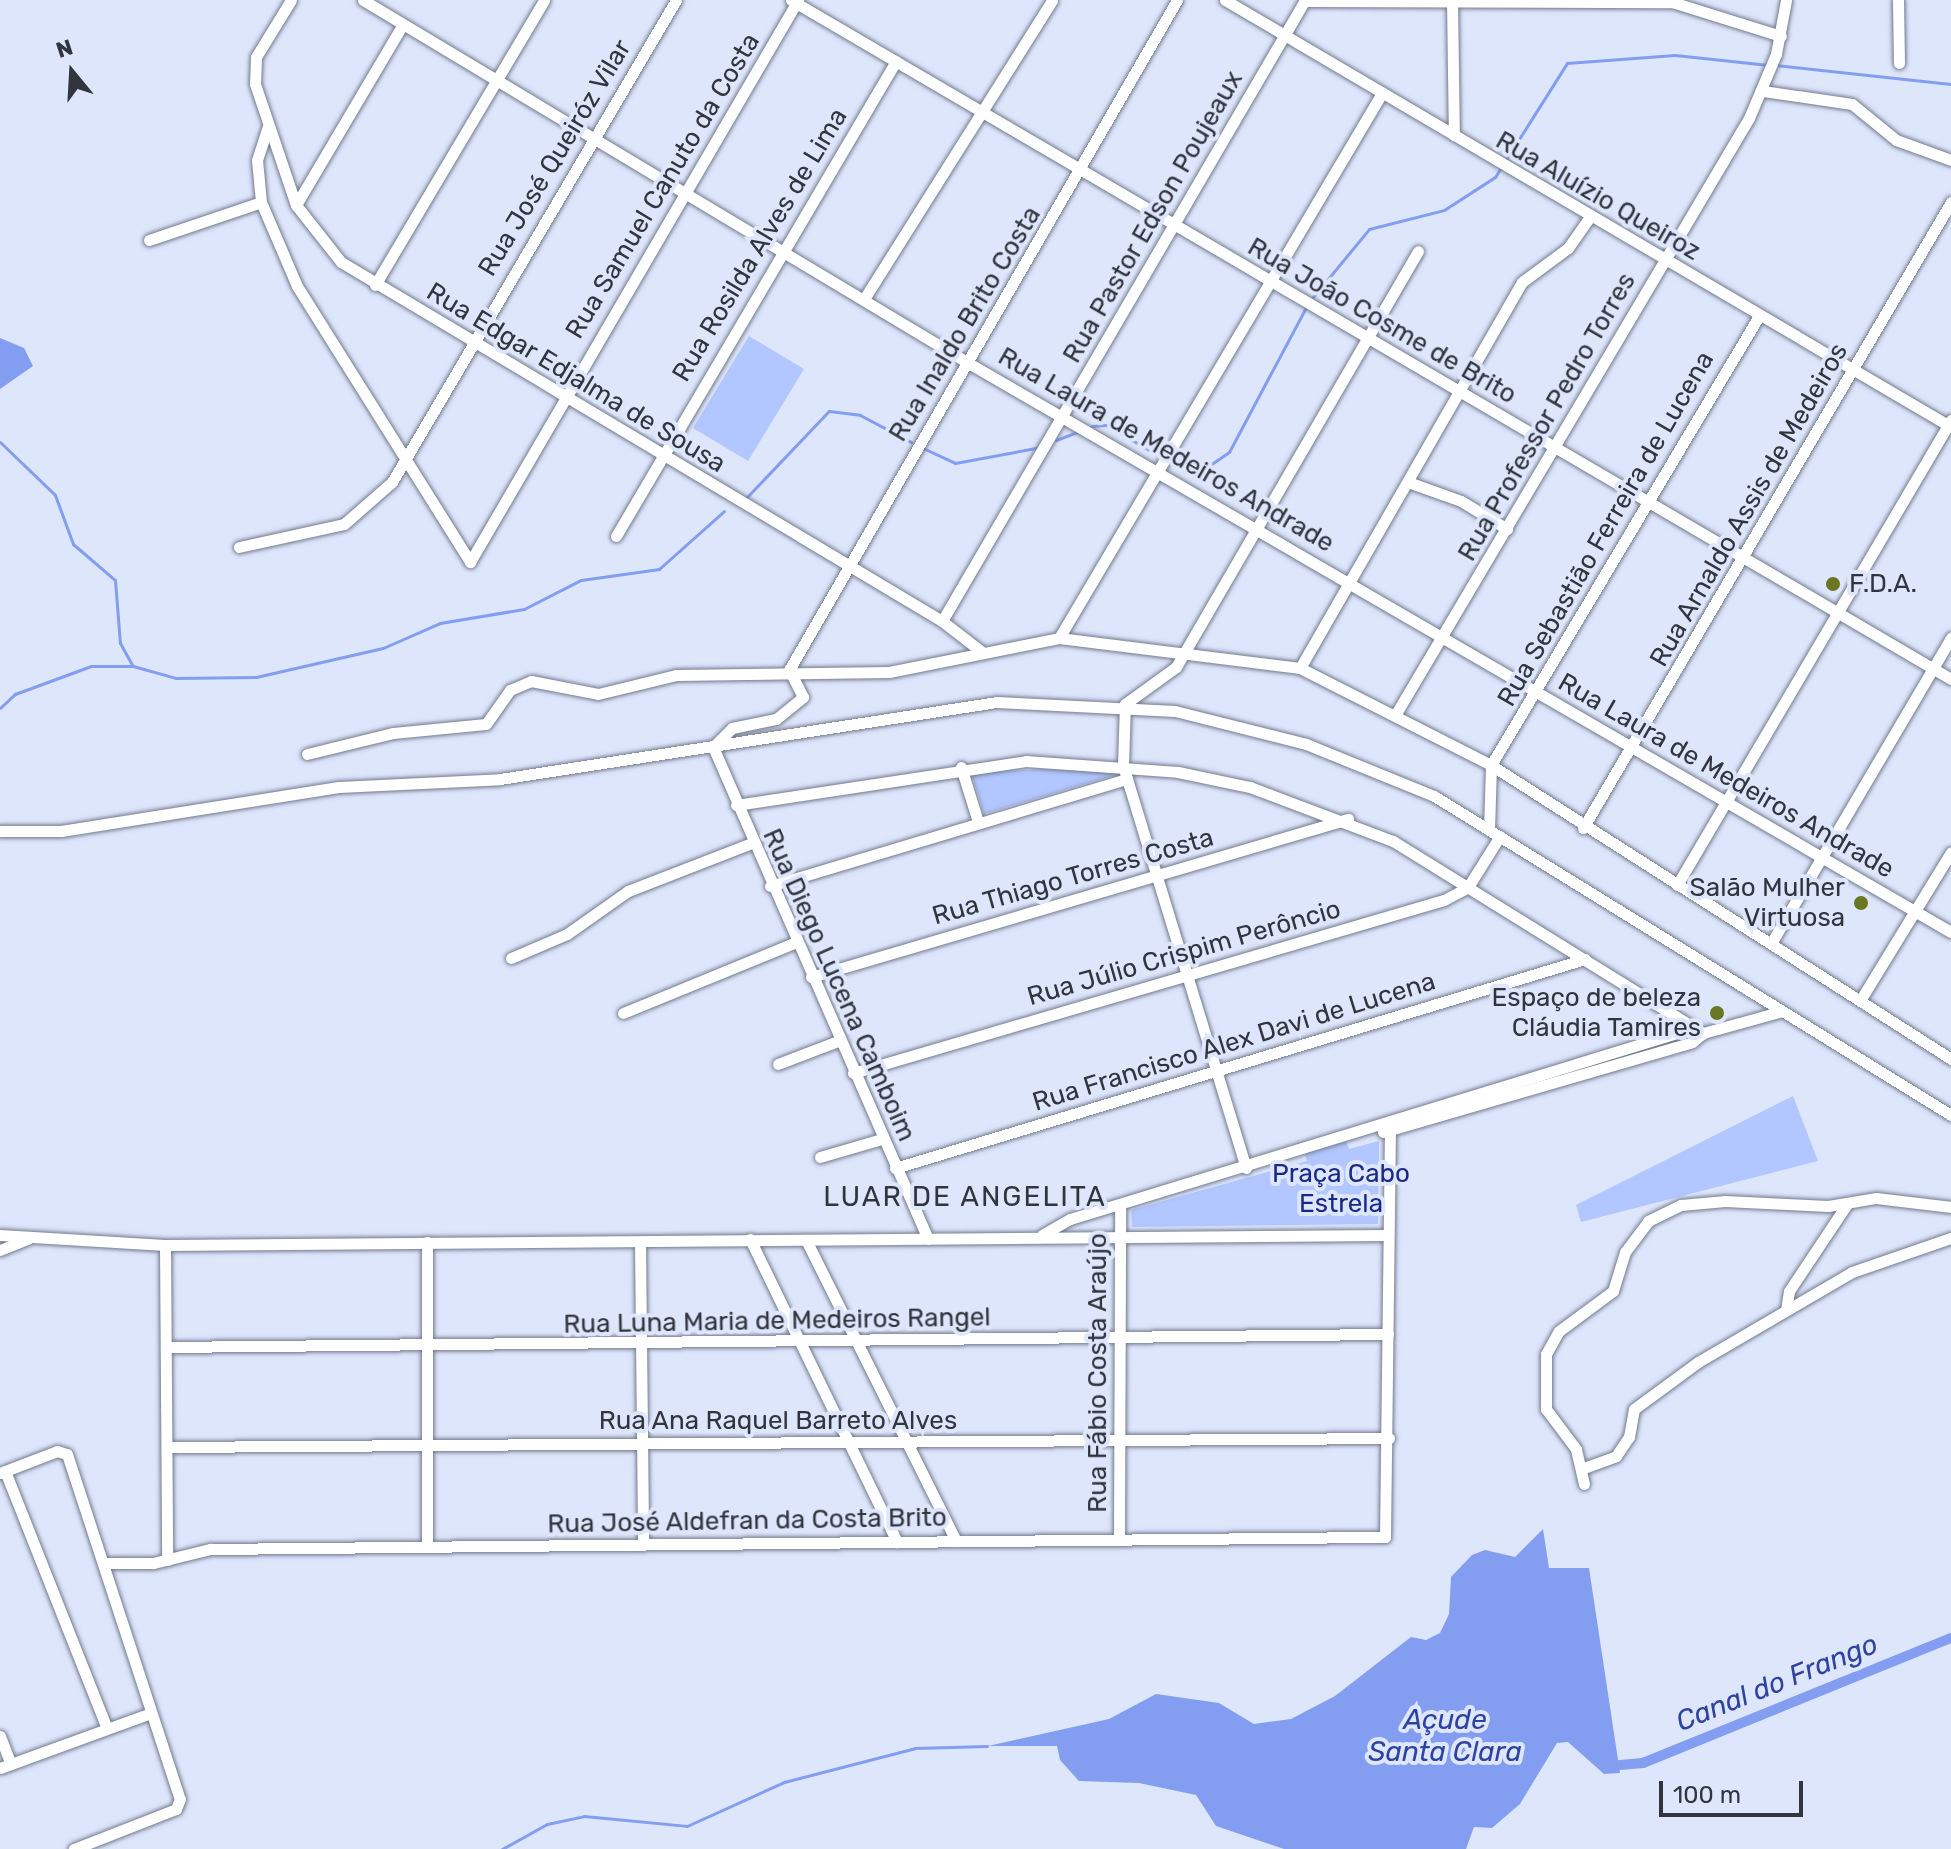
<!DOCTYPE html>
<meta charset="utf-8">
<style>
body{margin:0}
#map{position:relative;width:1951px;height:1849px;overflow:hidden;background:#dee6fc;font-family:Rubik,sans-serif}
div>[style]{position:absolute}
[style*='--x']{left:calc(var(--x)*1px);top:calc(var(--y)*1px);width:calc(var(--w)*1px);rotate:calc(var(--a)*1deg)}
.green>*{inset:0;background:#b2c6ff}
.water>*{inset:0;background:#839ef0}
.stream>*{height:3px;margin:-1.5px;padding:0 1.5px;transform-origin:1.5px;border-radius:1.5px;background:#839ef0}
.canal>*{height:10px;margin:-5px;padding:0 5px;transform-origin:5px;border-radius:5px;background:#839ef0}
.roads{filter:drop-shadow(0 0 2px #727a8d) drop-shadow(0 0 2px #727a8d)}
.minor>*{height:11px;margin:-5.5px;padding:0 5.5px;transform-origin:5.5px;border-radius:5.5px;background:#fff}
.dots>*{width:22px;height:22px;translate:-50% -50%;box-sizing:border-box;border:4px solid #dee6fc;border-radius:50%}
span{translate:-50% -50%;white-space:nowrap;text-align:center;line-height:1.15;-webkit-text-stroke:8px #dee6fc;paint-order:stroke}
.street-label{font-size:26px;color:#31353d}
.poi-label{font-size:26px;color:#31353d}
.left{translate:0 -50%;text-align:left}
.right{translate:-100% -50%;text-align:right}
.park-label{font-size:26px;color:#1b2986}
.neighbourhood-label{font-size:28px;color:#31353d;letter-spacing:2px}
.water-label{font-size:28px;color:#2e43a1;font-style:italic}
.north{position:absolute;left:32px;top:32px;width:80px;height:80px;-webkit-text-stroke:6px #dee6fc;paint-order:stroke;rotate:342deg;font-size:22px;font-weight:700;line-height:32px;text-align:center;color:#31353d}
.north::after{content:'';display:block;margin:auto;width:28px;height:36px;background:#31353d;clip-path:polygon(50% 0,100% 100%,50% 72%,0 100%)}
.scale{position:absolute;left:1659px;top:1781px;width:144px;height:36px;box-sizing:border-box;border:4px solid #31353d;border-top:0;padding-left:10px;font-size:24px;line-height:28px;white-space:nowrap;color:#31353d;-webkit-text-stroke:6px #dee6fc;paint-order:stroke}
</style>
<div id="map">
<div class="green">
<div style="clip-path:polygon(749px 336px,804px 369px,748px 461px,693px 428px)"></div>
<div style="clip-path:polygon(1070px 768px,1118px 774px,984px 814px,971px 772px)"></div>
<div style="clip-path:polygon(1793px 1096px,1818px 1161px,1581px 1222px,1576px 1205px)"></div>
<div style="clip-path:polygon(1346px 1141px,1349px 1149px,1379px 1141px,1378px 1224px,1132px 1227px,1131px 1210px,1307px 1161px,1305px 1154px)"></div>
</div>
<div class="water">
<div style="clip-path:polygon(0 338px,24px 348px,33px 366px,0 389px)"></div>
<div style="clip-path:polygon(1543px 1529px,1549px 1568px,1589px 1568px,1620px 1773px,1604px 1774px,1568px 1742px,1557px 1743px,1520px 1804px,1492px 1828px,1474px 1827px,1466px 1849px,1284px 1849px,1216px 1826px,1196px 1795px,1139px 1783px,1079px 1781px,1060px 1760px,1057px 1746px,988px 1746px,1109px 1719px,1156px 1694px,1219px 1703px,1254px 1724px,1291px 1719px,1335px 1696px,1411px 1637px,1426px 1640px,1440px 1633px,1449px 1614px,1451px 1577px,1472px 1555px,1485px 1550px,1515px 1557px)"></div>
</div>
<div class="stream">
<div style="--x:1776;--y:65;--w:176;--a:6.2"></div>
<div style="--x:1313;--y:297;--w:88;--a:-50.5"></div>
<div style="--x:1369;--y:229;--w:77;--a:-14.2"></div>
<div style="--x:1444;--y:210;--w:61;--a:-32.9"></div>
<div style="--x:1495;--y:177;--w:135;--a:-57.7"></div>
<div style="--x:1567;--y:63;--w:108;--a:-4.2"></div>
<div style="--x:1675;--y:55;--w:94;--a:6.1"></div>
<div style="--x:1092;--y:426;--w:14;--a:-4"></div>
<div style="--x:1106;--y:425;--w:58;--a:30.1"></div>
<div style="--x:1056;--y:440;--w:25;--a:-21"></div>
<div style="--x:0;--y:442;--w:76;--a:43.9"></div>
<div style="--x:55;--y:495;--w:52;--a:69.8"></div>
<div style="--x:73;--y:544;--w:55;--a:40.6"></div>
<div style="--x:115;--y:580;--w:63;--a:85.5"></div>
<div style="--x:120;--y:643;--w:26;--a:61"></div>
<div style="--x:925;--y:449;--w:33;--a:25"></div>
<div style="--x:955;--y:463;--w:82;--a:-10.5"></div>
<div style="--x:1170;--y:462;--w:28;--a:30"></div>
<div style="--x:1194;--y:476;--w:42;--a:-34.4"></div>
<div style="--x:1229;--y:452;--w:164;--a:-62"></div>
<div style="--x:747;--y:497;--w:119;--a:-46.4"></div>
<div style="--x:829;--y:411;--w:31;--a:7"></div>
<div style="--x:860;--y:415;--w:58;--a:27.9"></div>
<div style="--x:0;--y:708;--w:21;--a:-43"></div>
<div style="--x:15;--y:694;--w:81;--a:-20.2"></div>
<div style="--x:91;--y:666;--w:42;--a:0"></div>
<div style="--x:133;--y:666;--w:45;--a:15.6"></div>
<div style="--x:176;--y:678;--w:80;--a:-0.7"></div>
<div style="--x:256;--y:677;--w:130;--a:-12.9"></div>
<div style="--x:383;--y:648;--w:62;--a:-23.7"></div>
<div style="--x:440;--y:623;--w:85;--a:-9.5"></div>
<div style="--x:524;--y:609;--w:64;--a:-27"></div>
<div style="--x:581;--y:580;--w:79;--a:-8"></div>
<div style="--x:659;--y:569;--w:87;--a:-41.7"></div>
<div style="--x:502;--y:1849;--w:51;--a:-29.1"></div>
<div style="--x:547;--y:1824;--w:38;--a:-12"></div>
<div style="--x:584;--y:1816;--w:103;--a:5.5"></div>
<div style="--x:687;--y:1826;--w:107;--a:-24.4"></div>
<div style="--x:784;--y:1782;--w:135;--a:-14.5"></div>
<div style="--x:915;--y:1748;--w:72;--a:-1.6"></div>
</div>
<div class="canal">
<div style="--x:1620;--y:1765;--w:23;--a:-5"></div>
<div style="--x:1643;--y:1763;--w:332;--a:-22.1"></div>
</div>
<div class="roads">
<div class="minor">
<div style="--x:291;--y:0;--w:67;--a:121.6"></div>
<div style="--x:256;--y:57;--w:27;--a:92"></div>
<div style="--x:255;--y:84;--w:128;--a:71.3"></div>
<div style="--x:296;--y:205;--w:73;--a:51.7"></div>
<div style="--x:341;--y:262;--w:700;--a:30.85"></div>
<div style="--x:942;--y:621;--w:51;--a:37.8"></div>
<div style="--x:363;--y:0;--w:702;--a:30.95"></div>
<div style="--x:965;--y:361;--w:1139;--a:30.08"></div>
<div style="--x:791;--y:0;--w:1344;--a:30.34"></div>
<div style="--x:1225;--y:0;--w:842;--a:30.46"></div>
<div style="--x:1452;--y:0;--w:135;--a:89.2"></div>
<div style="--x:1898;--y:0;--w:63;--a:89.1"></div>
<div style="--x:1305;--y:1;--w:367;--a:0.2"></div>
<div style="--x:1672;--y:2;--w:114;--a:17.3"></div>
<div style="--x:1763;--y:91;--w:90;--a:8.3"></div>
<div style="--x:1852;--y:104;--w:57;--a:39.3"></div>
<div style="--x:1896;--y:140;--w:59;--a:20"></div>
<div style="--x:261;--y:202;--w:91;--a:66.8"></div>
<div style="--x:297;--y:286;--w:326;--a:57.9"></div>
<div style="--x:470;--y:562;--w:651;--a:-59.73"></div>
<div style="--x:296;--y:205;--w:210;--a:-59.4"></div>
<div style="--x:149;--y:240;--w:118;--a:-18.7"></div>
<div style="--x:261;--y:202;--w:42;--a:-95.4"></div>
<div style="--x:257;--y:160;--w:35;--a:-72"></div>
<div style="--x:375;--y:285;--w:331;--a:-59.3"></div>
<div style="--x:864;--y:299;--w:353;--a:-57.8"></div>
<div style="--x:1408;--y:482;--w:56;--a:19.7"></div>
<div style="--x:1461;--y:501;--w:54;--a:31.3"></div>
<div style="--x:616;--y:536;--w:551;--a:-59.48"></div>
<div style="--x:239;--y:547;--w:107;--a:-12.4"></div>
<div style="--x:344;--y:524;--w:64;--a:-41.2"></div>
<div style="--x:392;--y:482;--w:559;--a:-59.49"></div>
<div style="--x:942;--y:621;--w:719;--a:-59.69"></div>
<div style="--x:1059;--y:638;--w:634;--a:-59.35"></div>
<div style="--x:1300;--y:668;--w:445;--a:-60.1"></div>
<div style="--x:1522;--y:282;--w:57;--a:-36.5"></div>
<div style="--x:1568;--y:248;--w:39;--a:-55"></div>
<div style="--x:1397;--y:712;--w:690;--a:-59.35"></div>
<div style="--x:1749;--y:118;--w:69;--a:-67.1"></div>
<div style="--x:1776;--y:54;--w:55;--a:-79.5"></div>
<div style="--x:307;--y:754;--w:89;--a:-13.7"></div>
<div style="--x:393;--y:733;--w:93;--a:-5.5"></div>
<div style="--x:486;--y:724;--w:42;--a:-54.8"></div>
<div style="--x:510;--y:690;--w:23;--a:-23"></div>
<div style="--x:531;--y:681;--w:68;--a:11"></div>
<div style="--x:598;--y:694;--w:80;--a:-13.7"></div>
<div style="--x:676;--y:675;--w:213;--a:-0.8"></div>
<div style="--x:889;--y:672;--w:173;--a:-11.3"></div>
<div style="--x:1059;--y:638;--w:243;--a:7.1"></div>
<div style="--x:1300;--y:668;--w:214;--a:26.9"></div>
<div style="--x:1491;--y:765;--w:546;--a:32.58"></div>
<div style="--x:961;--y:767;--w:58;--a:72.8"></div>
<div style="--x:736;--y:805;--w:293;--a:-8.6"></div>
<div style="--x:1026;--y:761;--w:152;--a:4.1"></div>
<div style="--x:1178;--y:772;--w:74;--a:11.8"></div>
<div style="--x:1250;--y:787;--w:153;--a:20.7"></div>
<div style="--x:1393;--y:841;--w:365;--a:31.8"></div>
<div style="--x:1583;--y:828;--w:726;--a:-59.55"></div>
<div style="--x:1489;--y:830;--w:65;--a:-88.2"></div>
<div style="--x:1491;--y:765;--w:523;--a:-59.17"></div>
<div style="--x:0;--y:831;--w:61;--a:0"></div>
<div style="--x:61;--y:831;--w:281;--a:-9"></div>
<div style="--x:339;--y:787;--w:161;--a:-2.8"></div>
<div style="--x:500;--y:779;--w:503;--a:-8.81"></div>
<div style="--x:997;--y:702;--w:178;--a:2.9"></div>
<div style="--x:1175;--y:711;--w:135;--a:14.1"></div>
<div style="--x:1306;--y:744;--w:138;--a:22.1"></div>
<div style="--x:1434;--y:796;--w:607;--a:31.68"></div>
<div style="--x:1677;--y:885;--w:540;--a:-59.49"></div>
<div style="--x:770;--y:886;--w:373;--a:-16.7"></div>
<div style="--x:1773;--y:940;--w:351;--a:-59.5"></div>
<div style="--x:511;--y:958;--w:61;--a:-23.2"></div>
<div style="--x:567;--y:934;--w:75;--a:-35.2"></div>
<div style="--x:628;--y:891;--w:133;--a:-21.2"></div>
<div style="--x:811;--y:977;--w:560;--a:-16.4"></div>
<div style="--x:1861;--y:999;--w:172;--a:-58.5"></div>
<div style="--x:623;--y:1013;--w:187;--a:-22.3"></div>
<div style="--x:778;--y:1064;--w:64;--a:-21"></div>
<div style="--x:853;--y:1073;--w:616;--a:-16.32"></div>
<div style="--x:1444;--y:900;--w:27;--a:-28"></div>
<div style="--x:1468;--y:887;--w:60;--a:-57.9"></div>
<div style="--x:1383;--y:1132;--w:322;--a:-16.2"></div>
<div style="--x:1692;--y:1042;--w:14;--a:-39"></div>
<div style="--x:820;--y:1157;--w:65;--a:-16.2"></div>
<div style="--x:895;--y:1168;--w:721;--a:-16.85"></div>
<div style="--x:1246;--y:1168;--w:420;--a:-107"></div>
<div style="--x:1123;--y:766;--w:62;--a:-88.2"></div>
<div style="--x:1125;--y:704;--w:63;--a:-36"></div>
<div style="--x:1176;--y:667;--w:481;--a:-59.8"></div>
<div style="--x:0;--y:1235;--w:165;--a:3.5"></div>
<div style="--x:165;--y:1245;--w:1222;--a:-0.47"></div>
<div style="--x:1042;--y:1235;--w:32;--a:-30"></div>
<div style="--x:1070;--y:1219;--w:645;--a:-17.03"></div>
<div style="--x:1687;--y:1030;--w:16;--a:11"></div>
<div style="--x:1703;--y:1033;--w:79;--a:-15.4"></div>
<div style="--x:750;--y:1239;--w:337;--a:64.1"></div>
<div style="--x:928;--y:1239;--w:537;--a:-113.6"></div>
<div style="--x:713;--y:747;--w:27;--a:-45"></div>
<div style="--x:732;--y:728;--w:45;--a:-11.6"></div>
<div style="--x:776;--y:719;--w:35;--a:-39"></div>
<div style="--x:803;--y:697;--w:30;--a:-117"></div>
<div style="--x:789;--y:670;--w:774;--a:-59.92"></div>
<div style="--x:806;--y:1240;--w:336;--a:63.5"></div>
<div style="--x:427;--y:1242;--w:304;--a:90"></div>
<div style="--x:640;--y:1242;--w:302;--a:89.4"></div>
<div style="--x:165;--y:1245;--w:315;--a:89.6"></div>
<div style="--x:0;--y:1250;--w:31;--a:-22"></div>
<div style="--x:1786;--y:1310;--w:19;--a:-81"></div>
<div style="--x:1789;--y:1291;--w:105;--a:-56.3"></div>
<div style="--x:166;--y:1347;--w:1222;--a:-0.61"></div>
<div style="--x:168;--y:1447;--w:1221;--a:-0.42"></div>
<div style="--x:1581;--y:1469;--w:37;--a:-20"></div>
<div style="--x:1616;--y:1456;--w:23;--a:-56"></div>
<div style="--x:1629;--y:1437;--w:28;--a:-80"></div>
<div style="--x:1634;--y:1409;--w:79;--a:-36.3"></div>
<div style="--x:1698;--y:1362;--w:178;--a:-30.3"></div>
<div style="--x:1852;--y:1272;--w:105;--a:-19"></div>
<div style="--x:5;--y:1471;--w:277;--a:68.4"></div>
<div style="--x:0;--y:1473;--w:61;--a:-21.1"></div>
<div style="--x:57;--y:1451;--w:10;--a:17"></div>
<div style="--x:67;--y:1454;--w:363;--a:71.9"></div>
<div style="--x:180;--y:1799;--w:11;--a:112"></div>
<div style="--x:176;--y:1809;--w:110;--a:158.6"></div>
<div style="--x:1584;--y:1484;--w:36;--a:-103"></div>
<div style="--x:1576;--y:1449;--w:50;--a:-126.9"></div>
<div style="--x:1546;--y:1409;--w:55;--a:-90"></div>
<div style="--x:1546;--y:1354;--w:26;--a:-61"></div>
<div style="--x:1559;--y:1331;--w:67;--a:-36.5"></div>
<div style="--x:1613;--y:1291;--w:41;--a:-72.9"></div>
<div style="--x:1625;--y:1252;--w:39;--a:-53"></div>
<div style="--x:1648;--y:1221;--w:37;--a:-26"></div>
<div style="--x:1681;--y:1205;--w:44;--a:-5.2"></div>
<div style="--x:1725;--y:1201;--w:103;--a:2.8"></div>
<div style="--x:1828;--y:1206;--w:49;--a:-9.5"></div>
<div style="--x:1876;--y:1198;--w:76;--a:6.8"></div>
<div style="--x:1119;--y:1540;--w:335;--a:-89.8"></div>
<div style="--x:103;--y:1563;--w:50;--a:0"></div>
<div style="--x:153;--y:1563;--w:59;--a:-13.8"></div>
<div style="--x:210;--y:1549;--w:1175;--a:-0.59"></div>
<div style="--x:1385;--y:1537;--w:416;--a:-89.3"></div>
<div style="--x:0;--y:1736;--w:30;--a:69"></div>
<div style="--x:0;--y:1768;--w:161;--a:-20"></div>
</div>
</div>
<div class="dots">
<div style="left:1833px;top:584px;background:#697723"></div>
<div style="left:1861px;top:903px;background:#697723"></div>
<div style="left:1717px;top:1013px;background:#697723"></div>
</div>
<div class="street-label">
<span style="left:555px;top:158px;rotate:-59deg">Rua José Queiróz Vilar</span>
<span style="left:663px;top:186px;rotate:-59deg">Rua Samuel Canuto da Costa</span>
<span style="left:1598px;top:196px;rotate:30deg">Rua Aluízio Queiroz</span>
<span style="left:1153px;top:217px;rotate:-60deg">Rua Pastor Edson Poujeaux</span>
<span style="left:760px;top:245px;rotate:-59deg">Rua Rosilda Alves de Lima</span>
<span style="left:1382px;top:321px;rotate:30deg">Rua João Cosme de Brito</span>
<span style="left:965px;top:324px;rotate:-59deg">Rua Inaldo Brito Costa</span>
<span style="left:576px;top:378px;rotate:31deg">Rua Edgar Edjalma de Sousa</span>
<span style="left:1547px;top:417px;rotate:-60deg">Rua Professor Pedro Torres</span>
<span style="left:1166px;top:450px;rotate:30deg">Rua Laura de Medeiros Andrade</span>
<span style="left:1749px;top:505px;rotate:-60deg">Rua Arnaldo Assis de Medeiros</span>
<span style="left:1606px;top:529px;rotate:-60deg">Rua Sebastião Ferreira de Lucena</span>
<span style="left:1726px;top:776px;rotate:30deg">Rua Laura de Medeiros Andrade</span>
<span style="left:1073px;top:877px;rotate:-16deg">Rua Thiago Torres Costa</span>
<span style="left:1184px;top:953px;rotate:-16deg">Rua Júlio Crispim Perôncio</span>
<span style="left:839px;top:985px;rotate:66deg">Rua Diego Lucena Camboim</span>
<span style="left:1234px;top:1042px;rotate:-17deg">Rua Francisco Alex Davi de Lucena</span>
<span style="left:777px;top:1321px;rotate:-1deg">Rua Luna Maria de Medeiros Rangel</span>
<span style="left:1098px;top:1373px;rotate:-90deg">Rua Fábio Costa Araújo</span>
<span style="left:778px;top:1421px">Rua Ana Raquel Barreto Alves</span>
<span style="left:747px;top:1521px;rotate:-1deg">Rua José Aldefran da Costa Brito</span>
</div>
<div class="poi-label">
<span class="left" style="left:1849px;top:584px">F.D.A.</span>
<span class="right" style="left:1845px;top:903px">Salão Mulher<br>Virtuosa</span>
<span class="right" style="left:1701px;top:1013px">Espaço de beleza<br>Cláudia Tamires</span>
</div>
<div class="park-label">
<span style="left:1341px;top:1189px">Praça Cabo<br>Estrela</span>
</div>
<div class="neighbourhood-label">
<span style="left:965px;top:1197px">LUAR DE ANGELITA</span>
</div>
<div class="water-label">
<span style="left:1777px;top:1683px;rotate:-22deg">Canal do Frango</span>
<span style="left:1445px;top:1736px">Açude<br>Santa Clara</span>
</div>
<div class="north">N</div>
<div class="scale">100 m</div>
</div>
